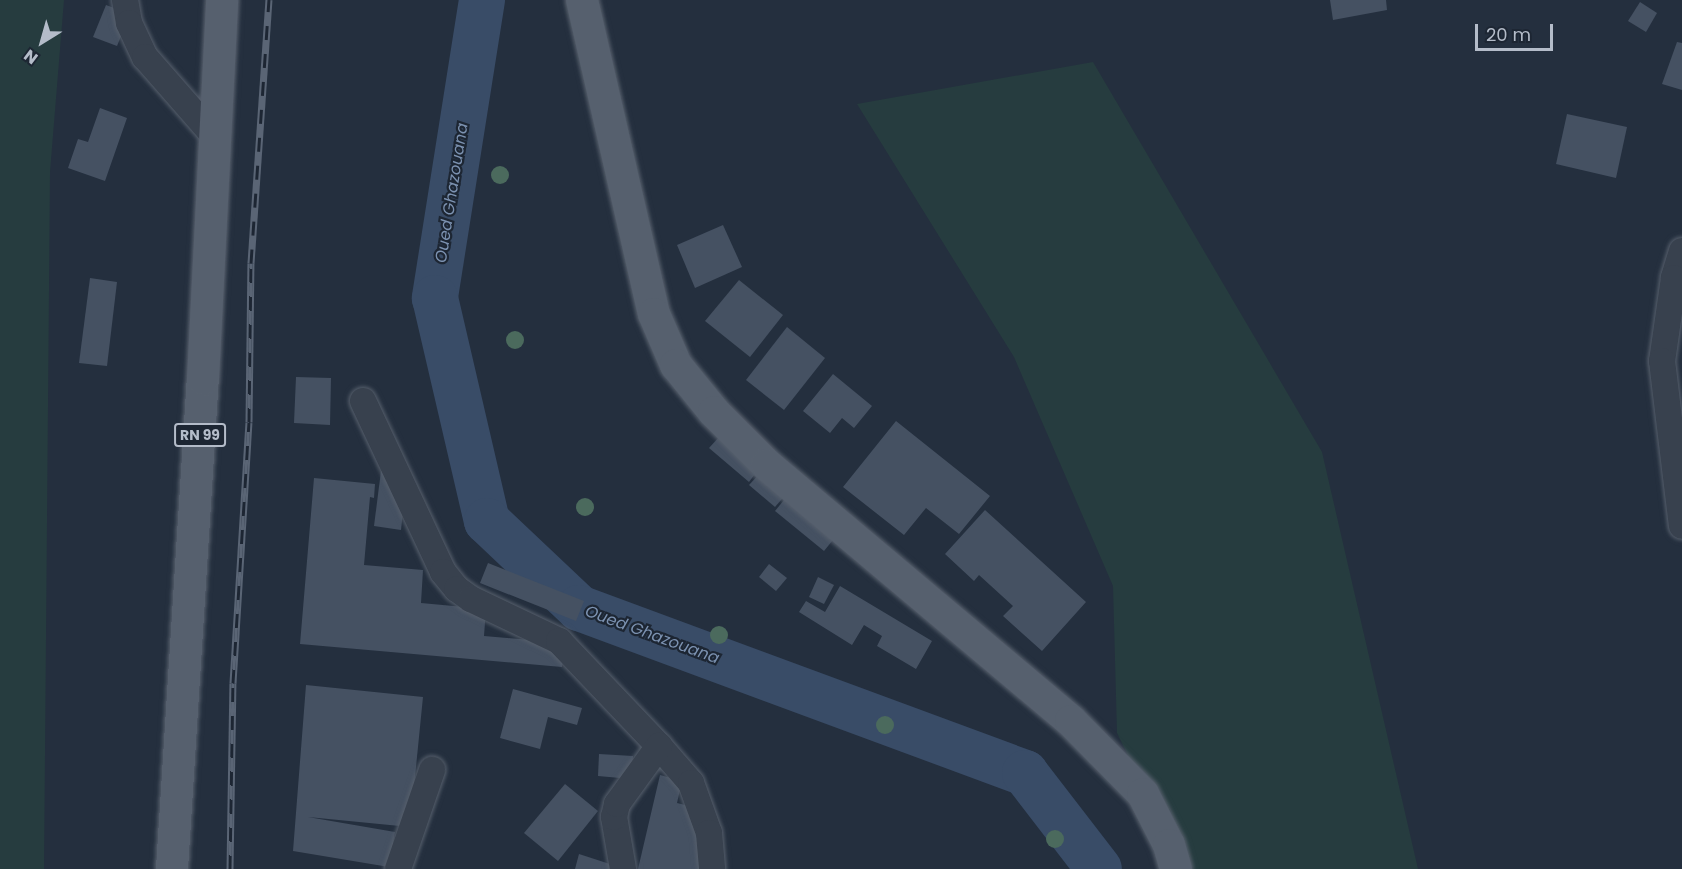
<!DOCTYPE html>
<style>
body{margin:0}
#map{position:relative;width:1682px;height:869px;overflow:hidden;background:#242f3e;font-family:Poppins,sans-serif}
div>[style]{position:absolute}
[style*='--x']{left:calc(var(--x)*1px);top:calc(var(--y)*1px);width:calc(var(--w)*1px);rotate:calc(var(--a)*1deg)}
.green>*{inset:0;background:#263c3f}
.river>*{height:46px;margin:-23px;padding:0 23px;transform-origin:23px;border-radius:23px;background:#394c67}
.building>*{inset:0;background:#455162}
.roads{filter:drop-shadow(0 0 2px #565f6c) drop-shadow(0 0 2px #565f6c)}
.minor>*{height:26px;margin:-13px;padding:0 13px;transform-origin:13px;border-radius:13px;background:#38414e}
.major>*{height:32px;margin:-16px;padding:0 16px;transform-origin:16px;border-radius:16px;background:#56606e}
.rail>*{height:7px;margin-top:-3.5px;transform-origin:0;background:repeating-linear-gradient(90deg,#1d2633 0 14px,#5a6575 0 28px);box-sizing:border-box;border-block:2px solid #5a6575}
.trees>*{width:18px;height:18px;margin:-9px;border-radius:50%;background:#4b6a5d}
span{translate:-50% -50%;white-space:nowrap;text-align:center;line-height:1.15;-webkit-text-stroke:4.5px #1d2633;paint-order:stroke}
.shield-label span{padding:2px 4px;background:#1d2633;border:2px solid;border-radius:4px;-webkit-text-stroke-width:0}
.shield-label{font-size:14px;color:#b4bcc9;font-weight:700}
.water-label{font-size:16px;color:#7c92b1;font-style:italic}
.north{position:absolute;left:12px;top:12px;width:60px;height:60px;-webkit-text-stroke:4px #1d2633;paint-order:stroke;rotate:217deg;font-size:16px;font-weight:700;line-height:24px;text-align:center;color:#b4bcc9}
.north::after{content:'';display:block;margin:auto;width:21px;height:27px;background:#b4bcc9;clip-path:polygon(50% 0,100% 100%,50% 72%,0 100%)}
.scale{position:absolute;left:1475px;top:24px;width:78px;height:27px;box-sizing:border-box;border:3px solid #b4bcc9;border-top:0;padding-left:8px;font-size:18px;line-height:21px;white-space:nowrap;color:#b4bcc9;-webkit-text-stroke:4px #1d2633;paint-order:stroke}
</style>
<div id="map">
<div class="green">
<div style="clip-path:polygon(0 0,64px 0,50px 172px,44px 869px,0 869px)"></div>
<div style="clip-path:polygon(1093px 62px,1322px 452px,1418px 869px,1184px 869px,1117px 733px,1113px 586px,1014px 357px,857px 104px)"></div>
</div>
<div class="river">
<div style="--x:482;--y:0;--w:302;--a:99"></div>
<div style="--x:435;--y:298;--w:229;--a:76.9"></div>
<div style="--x:487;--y:521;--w:127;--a:43.4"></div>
<div style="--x:579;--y:608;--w:476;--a:20.3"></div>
<div style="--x:1025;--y:773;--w:121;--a:52.4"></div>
</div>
<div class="building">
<div style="clip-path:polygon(1330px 0,1386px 0,1387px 10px,1333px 20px)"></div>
<div style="clip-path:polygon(1640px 2px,1657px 13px,1646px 32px,1628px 21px)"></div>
<div style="clip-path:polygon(106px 5px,130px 14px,117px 46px,93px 37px)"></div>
<div style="clip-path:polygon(1677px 42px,1682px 43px,1682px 90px,1662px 84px)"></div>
<div style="clip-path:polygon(100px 108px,127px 118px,105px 181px,68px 168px,78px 139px,88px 142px)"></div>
<div style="clip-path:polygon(1567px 114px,1627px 127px,1616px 178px,1556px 164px)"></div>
<div style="clip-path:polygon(723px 225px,742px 267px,695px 288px,677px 245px)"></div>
<div style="clip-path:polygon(90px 278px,117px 282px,107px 366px,79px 363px)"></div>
<div style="clip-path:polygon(739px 280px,783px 315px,750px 357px,705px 321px)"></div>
<div style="clip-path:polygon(787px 327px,825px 358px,784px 410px,746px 380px)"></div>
<div style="clip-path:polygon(833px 374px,872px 406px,854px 428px,842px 418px,830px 433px,803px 411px)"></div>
<div style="clip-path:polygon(296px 377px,331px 378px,330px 425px,294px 423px)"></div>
<div style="clip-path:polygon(896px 421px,990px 496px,959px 534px,926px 508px,904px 535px,843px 487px)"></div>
<div style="clip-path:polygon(719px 437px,758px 470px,749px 482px,709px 448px)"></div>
<div style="clip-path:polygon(381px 471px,407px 474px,401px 530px,374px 526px)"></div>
<div style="clip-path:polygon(762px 471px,787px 493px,775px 507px,749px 485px)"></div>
<div style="clip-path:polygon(314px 478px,375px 484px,374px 498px,370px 497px,364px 565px,423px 570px,421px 603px,486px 609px,484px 636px,565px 643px,562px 667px,300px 644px)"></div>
<div style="clip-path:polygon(788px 495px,837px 535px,824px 551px,775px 511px)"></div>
<div style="clip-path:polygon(985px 510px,1086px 602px,1042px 651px,1003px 616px,1013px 606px,979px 575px,974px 581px,945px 554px)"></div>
<div style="clip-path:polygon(488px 563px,584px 601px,576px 621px,480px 583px)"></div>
<div style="clip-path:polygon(769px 564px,787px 578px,776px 591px,759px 577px)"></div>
<div style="clip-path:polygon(818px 577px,834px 585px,824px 604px,809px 597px)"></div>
<div style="clip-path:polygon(840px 586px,932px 641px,916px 669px,877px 646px,882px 636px,864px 625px,852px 645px,799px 612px,806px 601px,825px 612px)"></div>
<div style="clip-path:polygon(306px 685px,423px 697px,410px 827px,308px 817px,395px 832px,389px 867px,293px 851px)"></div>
<div style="clip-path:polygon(513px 689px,582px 708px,577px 725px,548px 717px,540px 749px,500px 738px)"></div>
<div style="clip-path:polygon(599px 754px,633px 756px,631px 779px,598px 776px)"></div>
<div style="clip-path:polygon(660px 775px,682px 781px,677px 803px,714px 812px,700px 869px,638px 869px)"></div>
<div style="clip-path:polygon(565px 784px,598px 811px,558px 861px,524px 833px)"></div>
<div style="clip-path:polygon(579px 854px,616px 866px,615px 869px,575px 869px)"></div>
</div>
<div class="roads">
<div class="minor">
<div style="--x:125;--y:0;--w:23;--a:80"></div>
<div style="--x:129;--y:23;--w:38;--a:65"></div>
<div style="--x:145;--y:57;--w:106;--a:48.8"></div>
<div style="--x:1682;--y:251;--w:28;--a:107"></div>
<div style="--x:1674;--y:278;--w:84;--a:98.2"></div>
<div style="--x:1662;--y:361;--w:166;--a:83.1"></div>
<div style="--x:363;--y:401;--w:189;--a:64.9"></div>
<div style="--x:443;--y:572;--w:22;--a:51"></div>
<div style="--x:457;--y:589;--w:17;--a:36"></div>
<div style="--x:471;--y:599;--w:98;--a:25.5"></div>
<div style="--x:559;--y:641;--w:145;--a:46.4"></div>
<div style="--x:659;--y:746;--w:49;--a:49.1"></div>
<div style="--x:691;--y:783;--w:53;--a:70.2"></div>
<div style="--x:709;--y:833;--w:36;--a:85"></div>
<div style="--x:398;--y:869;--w:105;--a:-71"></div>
<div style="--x:623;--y:869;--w:53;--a:-99.8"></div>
<div style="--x:614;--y:817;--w:13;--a:-77"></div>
<div style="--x:617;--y:804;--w:72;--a:-54.1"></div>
</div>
<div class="major">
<div style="--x:582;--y:0;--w:322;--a:77.1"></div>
<div style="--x:654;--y:314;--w:56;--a:66.7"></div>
<div style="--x:676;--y:365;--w:60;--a:51"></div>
<div style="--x:714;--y:412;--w:75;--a:45"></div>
<div style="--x:767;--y:465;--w:397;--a:40.1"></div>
<div style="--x:1071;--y:721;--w:103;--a:45.4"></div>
<div style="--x:1143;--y:794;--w:57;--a:63"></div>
<div style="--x:1169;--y:845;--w:25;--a:74"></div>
<div style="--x:172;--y:869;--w:491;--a:-86.4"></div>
<div style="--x:203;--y:379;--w:379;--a:-87.1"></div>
</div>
</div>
<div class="rail">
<div style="--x:230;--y:869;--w:186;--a:-89.1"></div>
<div style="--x:233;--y:683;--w:261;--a:-86.5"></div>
<div style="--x:249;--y:422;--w:159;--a:-89.3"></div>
<div style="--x:251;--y:263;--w:264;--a:-86.1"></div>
</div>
<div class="trees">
<div style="left:500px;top:175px"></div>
<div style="left:515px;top:340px"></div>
<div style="left:585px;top:507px"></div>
<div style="left:719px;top:635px"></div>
<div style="left:885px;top:725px"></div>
<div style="left:1055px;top:839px"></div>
</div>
<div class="shield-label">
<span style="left:200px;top:435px">RN 99</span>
</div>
<div class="water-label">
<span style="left:452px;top:193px;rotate:-81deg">Oued Ghazouana</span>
<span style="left:652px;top:635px;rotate:20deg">Oued Ghazouana</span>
</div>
<div class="north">N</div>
<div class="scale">20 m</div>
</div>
